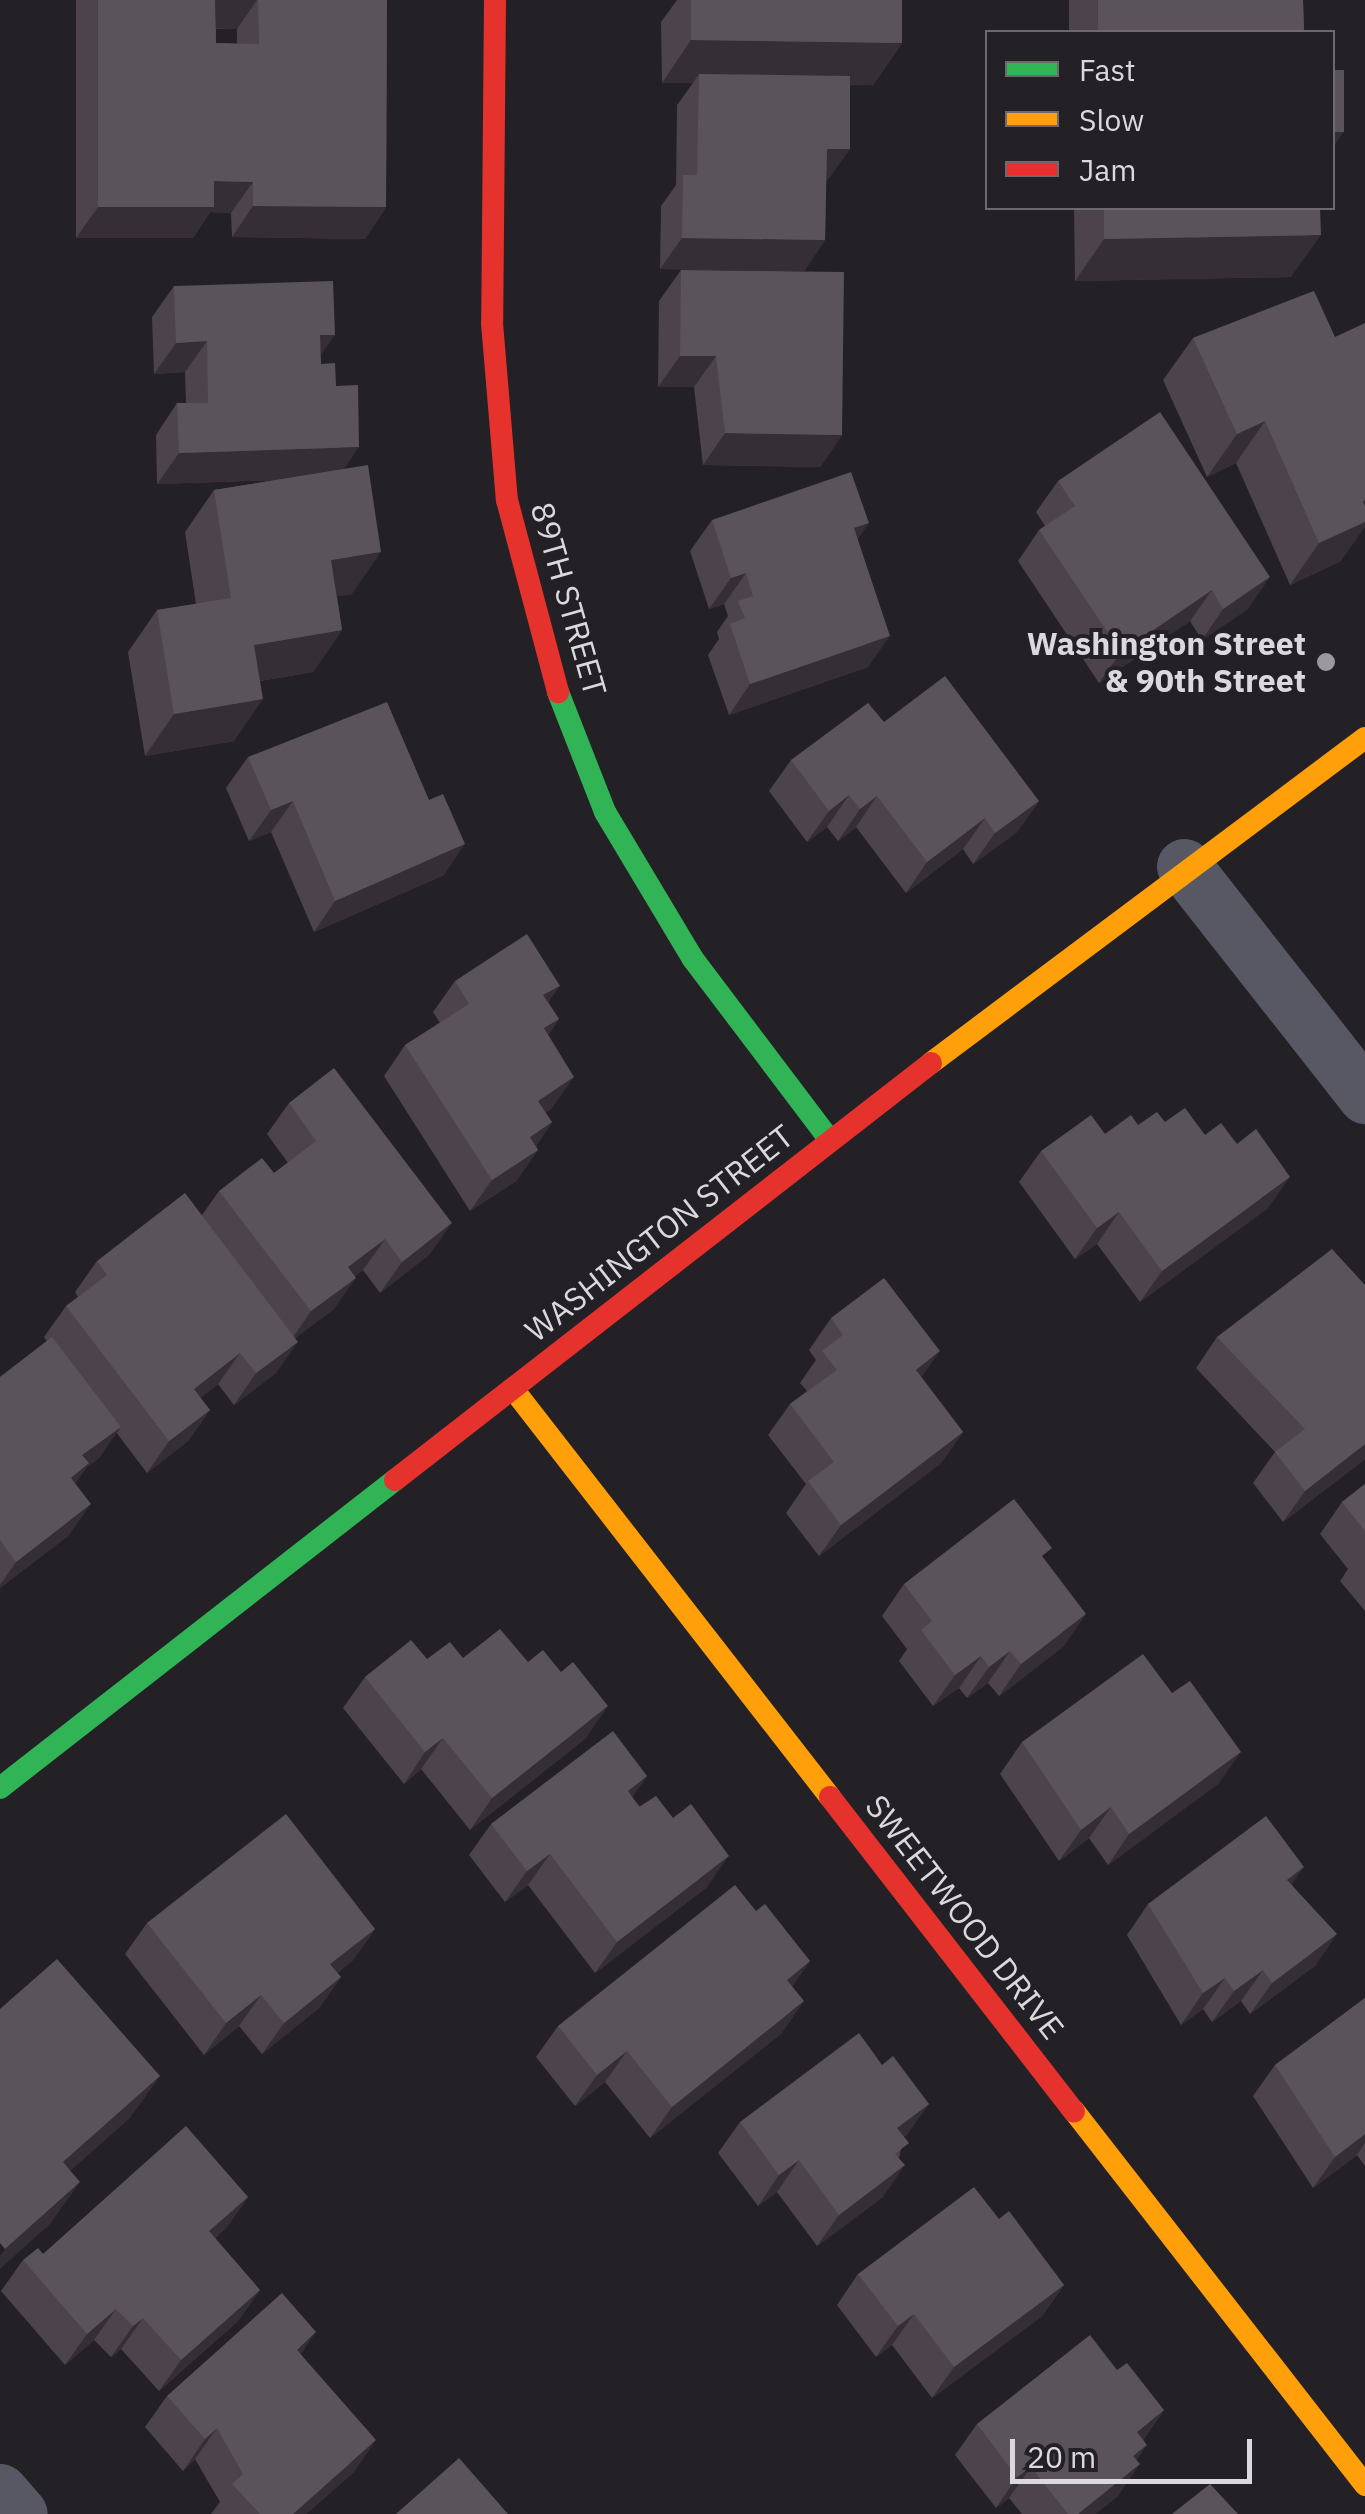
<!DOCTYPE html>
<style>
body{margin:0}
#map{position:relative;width:1365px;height:2514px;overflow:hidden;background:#232125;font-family:"IBM Plex Sans",sans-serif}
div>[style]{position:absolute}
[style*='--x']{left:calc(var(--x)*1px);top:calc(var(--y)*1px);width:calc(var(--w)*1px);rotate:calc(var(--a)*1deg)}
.street>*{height:55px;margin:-27.5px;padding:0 27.5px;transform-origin:27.5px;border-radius:27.5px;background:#575864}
.fast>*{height:22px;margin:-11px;padding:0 11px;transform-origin:11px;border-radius:11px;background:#30b455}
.slow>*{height:22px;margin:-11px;padding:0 11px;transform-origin:11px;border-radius:11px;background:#ff9f0a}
.jam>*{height:22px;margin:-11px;padding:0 11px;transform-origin:11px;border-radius:11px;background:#e5322d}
.wall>*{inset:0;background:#4c434b}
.shaded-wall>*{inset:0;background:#352f35}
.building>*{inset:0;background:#5b535b}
.dots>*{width:28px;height:28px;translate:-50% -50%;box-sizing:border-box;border:5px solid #232026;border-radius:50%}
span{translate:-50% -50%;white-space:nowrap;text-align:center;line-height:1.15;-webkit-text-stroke:8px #232026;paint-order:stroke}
.street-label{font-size:32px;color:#dbd9dd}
.poi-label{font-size:32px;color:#dbd9dd;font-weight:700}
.right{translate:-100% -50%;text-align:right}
.legend{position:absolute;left:985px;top:30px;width:350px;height:180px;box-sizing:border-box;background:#232026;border:2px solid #6d6a6f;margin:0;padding:12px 18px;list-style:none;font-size:30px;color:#dbd9dd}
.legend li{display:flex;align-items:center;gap:20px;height:50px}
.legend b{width:50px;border:2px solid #6d6a6f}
.scale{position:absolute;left:1010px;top:2439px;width:242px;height:45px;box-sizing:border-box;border:5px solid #dbd9dd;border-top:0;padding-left:12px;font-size:30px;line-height:35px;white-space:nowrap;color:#dbd9dd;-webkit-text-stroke:8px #232026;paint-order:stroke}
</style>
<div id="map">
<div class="street">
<div style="--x:1184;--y:866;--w:293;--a:51.8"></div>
<div style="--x:0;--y:2491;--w:30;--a:49"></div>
</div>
<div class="fast">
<div style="--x:558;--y:692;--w:129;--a:68.6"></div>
<div style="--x:605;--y:812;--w:171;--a:59.1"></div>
<div style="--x:693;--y:959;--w:227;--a:52.9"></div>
<div style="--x:0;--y:1788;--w:501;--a:-37.95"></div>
</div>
<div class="slow">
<div style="--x:931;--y:1063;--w:542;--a:-36.83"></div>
<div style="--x:513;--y:1389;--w:517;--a:52.15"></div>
<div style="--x:1074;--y:2111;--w:474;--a:52.1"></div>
</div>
<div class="jam">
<div style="--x:495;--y:0;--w:323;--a:90.5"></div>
<div style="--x:492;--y:323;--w:178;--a:85.2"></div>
<div style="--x:507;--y:500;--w:199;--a:75.1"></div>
<div style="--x:395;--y:1480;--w:679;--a:-37.88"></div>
<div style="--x:830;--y:1797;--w:398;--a:52.2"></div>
</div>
<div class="wall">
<div style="clip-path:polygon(evenodd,76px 0,387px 0,386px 207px,365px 239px,232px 237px,231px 213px,210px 212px,193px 238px,76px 238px,76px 0,216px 29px,237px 29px,237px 44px,216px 43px,216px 29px)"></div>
<div style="clip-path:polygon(677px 0,902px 0,902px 43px,873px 85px,850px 85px,850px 149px,826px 180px,825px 240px,804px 271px,660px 269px,661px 206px,676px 185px,677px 105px,693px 83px,662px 83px,661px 22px)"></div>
<div style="clip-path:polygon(1069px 0,1303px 0,1304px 32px,1069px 32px)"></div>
<div style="clip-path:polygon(1074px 208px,1320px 208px,1291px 277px,1075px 281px)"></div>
<div style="clip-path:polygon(681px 270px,842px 435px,820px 467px,703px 465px,694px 387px,658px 387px,659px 301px)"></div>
<div style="clip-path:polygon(174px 286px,320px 355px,321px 364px,336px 386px,344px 469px,352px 594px,337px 596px,342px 630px,313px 672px,260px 681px,234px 741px,145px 756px,128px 652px,157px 610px,196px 604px,185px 532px,214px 490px,276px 480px,157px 484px,156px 435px,177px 403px,186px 403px,185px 372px,154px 374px,152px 317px)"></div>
<div style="clip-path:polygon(1314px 291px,1341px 561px,1290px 585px,1236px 463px,1207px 477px,1163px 380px,1193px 338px)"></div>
<div style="clip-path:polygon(1058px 481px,1248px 609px,1202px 640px,1190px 621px,1099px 683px,1018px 561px,1039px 530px,1045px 526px,1036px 512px)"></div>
<div style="clip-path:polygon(712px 520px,858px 539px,868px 667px,729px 715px,708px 655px,719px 639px,717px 632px,728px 616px,724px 604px,709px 609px,690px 551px)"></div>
<div style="clip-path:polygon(884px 722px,1039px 801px,1017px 832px,973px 864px,963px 849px,906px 893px,856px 827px,838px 841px,827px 827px,807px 842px,769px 791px,791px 760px)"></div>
<div style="clip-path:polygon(248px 757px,444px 875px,314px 932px,271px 832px,249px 841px,226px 788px)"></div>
<div style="clip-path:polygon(455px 981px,548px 1002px,559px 1019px,548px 1035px,552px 1108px,545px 1113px,552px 1122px,536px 1146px,538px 1150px,516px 1181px,470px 1211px,384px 1076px,405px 1045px,440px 1023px,433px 1012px)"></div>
<div style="clip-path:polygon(289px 1103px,430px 1254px,380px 1293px,363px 1270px,355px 1276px,334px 1309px,295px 1338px,276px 1373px,234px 1405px,218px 1384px,200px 1398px,210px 1410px,188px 1441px,147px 1473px,116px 1432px,99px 1458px,87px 1467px,75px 1483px,69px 1535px,0 1588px,0 1377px,47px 1341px,44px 1337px,66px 1306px,78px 1297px,75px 1292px,97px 1261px,202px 1215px,219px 1191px,274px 1173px,288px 1163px,267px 1134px)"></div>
<div style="clip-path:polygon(1165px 1122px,1205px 1135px,1268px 1208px,1140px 1302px,1097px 1244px,1075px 1259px,1019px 1182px,1041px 1151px,1138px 1125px)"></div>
<div style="clip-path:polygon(1365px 1285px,1365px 1459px,1283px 1522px,1253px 1483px,1275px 1452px,1196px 1368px,1217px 1337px)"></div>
<div style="clip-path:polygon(831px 1318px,922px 1378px,963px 1432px,941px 1463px,819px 1556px,786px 1513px,806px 1484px,768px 1435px,790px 1404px,807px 1391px,800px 1383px,816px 1360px,809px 1350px)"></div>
<div style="clip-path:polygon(1365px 1484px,1365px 1611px,1340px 1581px,1348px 1569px,1320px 1534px,1342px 1502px)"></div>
<div style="clip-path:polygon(1044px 1559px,1064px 1646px,999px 1696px,988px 1683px,967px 1698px,959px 1688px,933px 1706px,899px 1661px,907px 1649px,882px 1616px,904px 1584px)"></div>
<div style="clip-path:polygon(463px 1658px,586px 1738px,470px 1830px,421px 1769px,404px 1784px,343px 1708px,365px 1677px,427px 1659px)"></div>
<div style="clip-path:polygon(1022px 1742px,1219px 1783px,1108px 1865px,1089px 1838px,1059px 1861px,1000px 1774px)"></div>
<div style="clip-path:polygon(647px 1776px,632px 1797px,707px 1887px,595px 1973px,528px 1885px,505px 1902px,469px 1855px,491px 1824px)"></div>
<div style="clip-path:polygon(1292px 1884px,1316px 1965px,1250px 2014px,1241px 2001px,1212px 2022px,1203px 2009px,1181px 2025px,1127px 1935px,1148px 1904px)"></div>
<div style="clip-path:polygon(756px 1911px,810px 1961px,792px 1986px,782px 2033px,650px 2138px,605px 2082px,575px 2106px,536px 2057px,558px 2026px)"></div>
<div style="clip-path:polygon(147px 1923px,375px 1929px,353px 1960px,337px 1973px,341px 1977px,319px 2008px,262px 2054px,239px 2026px,204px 2055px,125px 1954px)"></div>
<div style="clip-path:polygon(1365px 1998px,1365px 2166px,1357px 2155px,1313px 2188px,1253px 2096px,1275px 2065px)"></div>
<div style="clip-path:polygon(882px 2065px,929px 2104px,904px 2137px,899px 2158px,883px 2197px,817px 2246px,777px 2192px,758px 2206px,718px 2153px,740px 2122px)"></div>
<div style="clip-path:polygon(248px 2197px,226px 2228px,215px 2238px,260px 2290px,238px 2321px,159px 2391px,121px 2349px,111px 2357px,94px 2340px,65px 2365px,1px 2291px,23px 2260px)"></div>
<div style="clip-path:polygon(999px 2219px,1064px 2285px,1042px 2316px,932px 2398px,892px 2345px,876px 2357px,837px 2305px,858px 2274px)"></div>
<div style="clip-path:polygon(300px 2355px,354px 2472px,306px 2514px,211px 2514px,220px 2502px,195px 2459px,183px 2471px,145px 2427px,167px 2396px)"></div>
<div style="clip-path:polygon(1117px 2370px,1164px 2410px,1143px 2440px,1118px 2496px,1095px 2514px,1022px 2514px,1009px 2498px,996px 2508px,955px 2455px,977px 2424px)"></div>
</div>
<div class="shaded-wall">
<div style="clip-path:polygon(214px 0,257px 0,237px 29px,194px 28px)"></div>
<div style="clip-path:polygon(691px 40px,902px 43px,873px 85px,699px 83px,699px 74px,693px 83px,662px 83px)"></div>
<div style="clip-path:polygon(1332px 132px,1344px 132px,1332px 148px)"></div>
<div style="clip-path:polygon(827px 149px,850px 149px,828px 180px,805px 180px)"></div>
<div style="clip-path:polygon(214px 181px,253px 182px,231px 213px,210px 212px,193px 238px,76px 238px,98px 207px)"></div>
<div style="clip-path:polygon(253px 206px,386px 207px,365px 239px,232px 237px)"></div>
<div style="clip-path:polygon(1321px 235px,1291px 277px,1075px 281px,1104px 239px)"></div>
<div style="clip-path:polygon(682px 238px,825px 240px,804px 271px,660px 269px)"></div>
<div style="clip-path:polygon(320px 335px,335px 335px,313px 366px)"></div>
<div style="clip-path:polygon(207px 341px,185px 372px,154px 374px,176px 343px)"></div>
<div style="clip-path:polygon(680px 356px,716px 356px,694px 387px,658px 387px)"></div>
<div style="clip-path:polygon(1265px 421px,1236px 463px,1207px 477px,1237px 434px)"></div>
<div style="clip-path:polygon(725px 433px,842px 435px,820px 467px,703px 465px)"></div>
<div style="clip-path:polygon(359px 447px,338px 478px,157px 484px,179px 453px)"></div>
<div style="clip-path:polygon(1365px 500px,1365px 527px,1341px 561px,1290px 585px,1319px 543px)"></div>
<div style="clip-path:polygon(869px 523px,847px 555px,854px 528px)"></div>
<div style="clip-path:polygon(381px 552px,352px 594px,302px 602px,331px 560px)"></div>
<div style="clip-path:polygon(746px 573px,724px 604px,709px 609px,731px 578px)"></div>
<div style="clip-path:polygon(1270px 577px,1248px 609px,1202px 640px,1223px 609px)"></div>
<div style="clip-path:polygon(1212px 590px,1190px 621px,1099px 683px,1121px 652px)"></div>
<div style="clip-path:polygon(342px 630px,313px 672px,225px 687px,254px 645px)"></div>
<div style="clip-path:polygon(890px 636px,868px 667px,729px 715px,750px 684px)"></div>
<div style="clip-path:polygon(263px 699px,234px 741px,145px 756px,174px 714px)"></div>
<div style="clip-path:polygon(849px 795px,827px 827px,807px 842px,829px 811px)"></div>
<div style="clip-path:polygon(877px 796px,856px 827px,838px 841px,860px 809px)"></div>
<div style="clip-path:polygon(293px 801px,271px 832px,249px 841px,271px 810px)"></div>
<div style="clip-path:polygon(1039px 801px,1017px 832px,973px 864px,995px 833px)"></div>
<div style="clip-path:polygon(985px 818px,963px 849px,906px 893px,927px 862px)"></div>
<div style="clip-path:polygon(465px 844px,444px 875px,314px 932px,335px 901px)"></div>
<div style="clip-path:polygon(560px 986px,538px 1017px,543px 995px)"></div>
<div style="clip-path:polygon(559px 1019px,537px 1050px,544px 1028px)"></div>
<div style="clip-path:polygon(574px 1077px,552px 1108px,516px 1132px,538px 1101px)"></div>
<div style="clip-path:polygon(552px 1122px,530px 1154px,530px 1137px)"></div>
<div style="clip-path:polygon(538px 1150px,516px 1181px,470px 1211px,492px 1180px)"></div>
<div style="clip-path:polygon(1290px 1177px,1268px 1208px,1140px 1302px,1162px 1271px)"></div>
<div style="clip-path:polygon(1119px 1212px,1097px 1244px,1075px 1259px,1097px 1228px)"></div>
<div style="clip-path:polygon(452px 1223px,430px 1254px,380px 1293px,402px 1262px)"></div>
<div style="clip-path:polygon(385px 1239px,363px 1270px,326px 1298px,348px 1267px)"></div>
<div style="clip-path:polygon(356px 1278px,334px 1309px,289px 1343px,311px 1311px)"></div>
<div style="clip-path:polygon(298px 1342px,276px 1373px,234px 1405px,256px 1373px)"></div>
<div style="clip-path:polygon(940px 1351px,918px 1382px,916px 1370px)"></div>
<div style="clip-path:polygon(240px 1353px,218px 1384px,172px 1421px,194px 1389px)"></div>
<div style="clip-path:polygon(210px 1410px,188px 1441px,147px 1473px,169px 1441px)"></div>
<div style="clip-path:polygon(121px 1427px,99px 1458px,87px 1467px,67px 1495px,49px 1509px,82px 1455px)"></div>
<div style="clip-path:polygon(963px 1432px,941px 1463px,819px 1556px,841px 1525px)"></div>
<div style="clip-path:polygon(1365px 1444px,1365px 1459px,1283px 1522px,1305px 1491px)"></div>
<div style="clip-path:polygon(91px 1504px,69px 1535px,0 1588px,0 1585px,16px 1562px)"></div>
<div style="clip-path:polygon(1086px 1614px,1064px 1646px,999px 1696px,1021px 1664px)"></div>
<div style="clip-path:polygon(1010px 1651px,988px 1683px,967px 1698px,989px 1667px)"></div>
<div style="clip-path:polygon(981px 1656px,959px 1688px,933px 1706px,955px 1675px)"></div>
<div style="clip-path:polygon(608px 1706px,586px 1738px,470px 1830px,492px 1798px)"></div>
<div style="clip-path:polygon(443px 1738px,421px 1769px,404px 1784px,425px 1752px)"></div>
<div style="clip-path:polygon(1241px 1752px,1219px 1783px,1108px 1865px,1129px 1834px)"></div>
<div style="clip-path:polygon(647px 1776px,625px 1808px,628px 1791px)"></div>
<div style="clip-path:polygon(1111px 1807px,1089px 1838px,1059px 1861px,1081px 1830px)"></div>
<div style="clip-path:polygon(550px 1854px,528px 1885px,505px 1902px,527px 1871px)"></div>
<div style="clip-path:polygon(729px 1856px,707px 1887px,595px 1973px,617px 1942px)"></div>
<div style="clip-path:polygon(1304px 1867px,1282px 1898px,1287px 1880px)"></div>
<div style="clip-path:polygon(375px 1929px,353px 1960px,308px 1995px,330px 1964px)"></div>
<div style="clip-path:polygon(1337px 1934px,1316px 1965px,1250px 2014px,1272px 1983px)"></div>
<div style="clip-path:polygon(810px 1961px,788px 1992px,787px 1980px)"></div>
<div style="clip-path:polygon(1263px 1970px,1241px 2001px,1212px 2022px,1234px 1991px)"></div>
<div style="clip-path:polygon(341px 1977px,319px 2008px,262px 2054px,284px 2023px)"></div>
<div style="clip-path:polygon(1225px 1978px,1203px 2009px,1181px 2025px,1203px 1993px)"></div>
<div style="clip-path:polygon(261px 1995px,239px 2026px,204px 2055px,226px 2023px)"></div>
<div style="clip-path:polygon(804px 2001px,782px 2033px,650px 2138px,672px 2107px)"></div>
<div style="clip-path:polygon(627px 2051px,605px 2082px,575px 2106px,597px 2075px)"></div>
<div style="clip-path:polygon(160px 2076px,130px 2118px,33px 2204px,63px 2162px)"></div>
<div style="clip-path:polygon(929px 2104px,907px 2135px,875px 2159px,897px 2128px)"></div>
<div style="clip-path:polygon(1365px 2134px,1365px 2143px,1357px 2155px,1313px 2188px,1335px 2157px)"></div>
<div style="clip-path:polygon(799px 2160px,777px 2192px,758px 2206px,779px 2175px)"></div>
<div style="clip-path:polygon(905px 2165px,883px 2197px,817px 2246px,839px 2215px)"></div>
<div style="clip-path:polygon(80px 2182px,50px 2224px,0 2269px,0 2256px,5px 2249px)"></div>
<div style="clip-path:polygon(248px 2197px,226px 2228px,187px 2262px,209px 2231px)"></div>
<div style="clip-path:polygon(1064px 2285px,1042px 2316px,932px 2398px,954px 2367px)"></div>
<div style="clip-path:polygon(260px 2290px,238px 2321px,159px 2391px,181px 2360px)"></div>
<div style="clip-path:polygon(116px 2309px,94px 2340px,65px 2365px,87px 2334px)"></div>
<div style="clip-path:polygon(914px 2314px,892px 2345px,876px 2357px,898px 2326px)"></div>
<div style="clip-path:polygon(143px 2318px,121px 2349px,111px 2357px,133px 2326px)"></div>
<div style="clip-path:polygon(316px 2332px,294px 2364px,297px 2350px)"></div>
<div style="clip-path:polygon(1164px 2410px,1142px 2441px,1137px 2432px)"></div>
<div style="clip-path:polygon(217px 2428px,195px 2459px,183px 2471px,205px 2439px)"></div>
<div style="clip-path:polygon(376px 2440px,354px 2472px,306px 2514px,293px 2514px)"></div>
<div style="clip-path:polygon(1147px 2445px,1126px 2476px,1140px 2464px,1118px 2496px,1095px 2514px,1078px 2514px,1133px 2456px)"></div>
<div style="clip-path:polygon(1031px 2467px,1009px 2498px,996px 2508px,1017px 2477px)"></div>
</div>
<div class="building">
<div style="clip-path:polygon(98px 0,215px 0,216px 43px,259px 44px,258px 0,387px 0,386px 207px,253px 206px,253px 182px,214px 181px,214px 207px,98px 207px)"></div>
<div style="clip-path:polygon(691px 0,902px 0,902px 43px,691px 40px)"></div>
<div style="clip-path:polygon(1098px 0,1303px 0,1304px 32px,1098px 32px)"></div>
<div style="clip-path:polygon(1332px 70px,1344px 70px,1344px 132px,1332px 132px)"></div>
<div style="clip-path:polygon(699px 74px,850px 76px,850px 149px,827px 149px,825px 240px,682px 238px,683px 175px,697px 175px)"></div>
<div style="clip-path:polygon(1104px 208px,1320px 208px,1321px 235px,1104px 239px)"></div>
<div style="clip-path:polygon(681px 270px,844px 272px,842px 435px,725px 433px,716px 356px,680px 356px)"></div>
<div style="clip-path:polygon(333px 281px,335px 335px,320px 335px,321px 364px,335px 363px,336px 386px,358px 385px,359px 447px,179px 453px,177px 403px,208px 403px,207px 341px,176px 343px,174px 286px)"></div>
<div style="clip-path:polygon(1314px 291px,1335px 337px,1365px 323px,1365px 500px,1363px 502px,1365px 506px,1365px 522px,1319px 543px,1265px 421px,1237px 434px,1193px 338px)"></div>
<div style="clip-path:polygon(1160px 412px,1270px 577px,1223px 609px,1212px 590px,1121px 652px,1039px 530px,1075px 506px,1058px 481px)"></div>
<div style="clip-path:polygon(368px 465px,381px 552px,331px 560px,342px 630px,254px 645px,263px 699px,174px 714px,157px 610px,231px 598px,214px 490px)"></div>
<div style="clip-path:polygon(851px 472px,869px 523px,854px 528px,890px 636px,750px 684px,730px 624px,745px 618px,738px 601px,753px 596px,746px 573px,731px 578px,712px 520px)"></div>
<div style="clip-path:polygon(945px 676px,1039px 801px,995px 833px,985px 818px,927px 862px,877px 796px,860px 809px,849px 795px,829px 811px,791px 760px,868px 703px,884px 722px)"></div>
<div style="clip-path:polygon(387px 702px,429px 800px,443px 794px,465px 844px,335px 901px,293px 801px,271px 810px,248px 757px)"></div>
<div style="clip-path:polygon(527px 934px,560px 986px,543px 995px,559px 1019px,544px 1028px,574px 1077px,538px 1101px,552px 1122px,530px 1137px,538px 1150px,492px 1180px,405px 1045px,469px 1004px,455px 981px)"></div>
<div style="clip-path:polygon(334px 1068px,452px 1223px,402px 1262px,385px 1239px,348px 1267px,356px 1278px,311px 1311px,219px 1191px,262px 1158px,274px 1173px,316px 1141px,289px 1103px)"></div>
<div style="clip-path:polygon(1185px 1108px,1205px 1135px,1221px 1123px,1237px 1144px,1256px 1129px,1290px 1177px,1162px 1271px,1119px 1212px,1097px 1228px,1041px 1151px,1091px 1115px,1105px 1134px,1131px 1115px,1138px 1125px,1157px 1112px,1165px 1122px)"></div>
<div style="clip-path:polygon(185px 1193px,298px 1342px,256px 1373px,240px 1353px,194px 1389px,210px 1410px,169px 1441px,66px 1306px,107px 1275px,97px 1261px)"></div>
<div style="clip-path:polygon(1332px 1249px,1365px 1285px,1365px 1444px,1305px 1491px,1275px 1452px,1305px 1429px,1217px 1337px)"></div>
<div style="clip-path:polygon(884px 1278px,940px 1351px,916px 1370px,963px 1432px,841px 1525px,808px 1481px,834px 1462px,790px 1404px,837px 1370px,822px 1351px,843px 1335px,831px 1318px)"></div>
<div style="clip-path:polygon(52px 1337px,121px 1427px,82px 1455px,89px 1463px,71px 1478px,91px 1504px,16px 1562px,0 1540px,0 1377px)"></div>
<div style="clip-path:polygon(1365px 1484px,1365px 1531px,1342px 1502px)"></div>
<div style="clip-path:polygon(1014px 1499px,1052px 1548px,1042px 1556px,1086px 1614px,1021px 1664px,1010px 1651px,989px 1667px,981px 1656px,955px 1675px,921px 1630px,932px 1621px,904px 1584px)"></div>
<div style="clip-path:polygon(500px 1629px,528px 1662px,543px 1650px,561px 1672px,573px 1662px,608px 1706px,492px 1798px,443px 1738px,425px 1752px,365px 1677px,411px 1640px,427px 1659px,450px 1642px,463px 1658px)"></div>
<div style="clip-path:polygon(1143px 1654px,1172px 1693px,1190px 1681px,1241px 1752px,1129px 1834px,1111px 1807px,1081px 1830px,1022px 1742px)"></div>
<div style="clip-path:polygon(613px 1731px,647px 1776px,628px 1791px,639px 1807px,656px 1796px,673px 1818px,691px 1804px,729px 1856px,617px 1942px,550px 1854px,527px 1871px,491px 1824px)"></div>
<div style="clip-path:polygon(286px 1814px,375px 1929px,330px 1964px,341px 1977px,284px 2023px,261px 1995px,226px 2023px,147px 1923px)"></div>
<div style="clip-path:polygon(1266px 1816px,1304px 1867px,1287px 1880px,1337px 1934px,1272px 1983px,1263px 1970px,1234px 1991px,1225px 1978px,1203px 1993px,1148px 1904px)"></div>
<div style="clip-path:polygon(735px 1885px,756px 1911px,765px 1904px,810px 1961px,787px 1980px,804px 2001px,672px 2107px,627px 2051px,597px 2075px,558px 2026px)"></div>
<div style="clip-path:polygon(57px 1959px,160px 2076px,63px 2162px,80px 2182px,5px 2249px,0 2243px,0 2009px)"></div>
<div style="clip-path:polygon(1365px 1998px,1365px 2134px,1335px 2157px,1275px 2065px)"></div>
<div style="clip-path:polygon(859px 2033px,882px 2065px,893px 2056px,929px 2104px,897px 2128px,909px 2143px,895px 2154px,905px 2165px,839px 2215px,799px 2160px,779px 2175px,740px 2122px)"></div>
<div style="clip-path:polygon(186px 2126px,248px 2197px,209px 2231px,260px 2290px,181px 2360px,143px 2318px,133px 2326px,116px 2309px,87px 2334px,23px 2260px,38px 2248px,43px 2254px)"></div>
<div style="clip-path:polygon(974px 2187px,999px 2219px,1009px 2211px,1064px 2285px,954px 2367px,914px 2314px,898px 2326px,858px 2274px)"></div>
<div style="clip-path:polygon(282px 2293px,316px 2332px,297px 2350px,376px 2440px,293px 2514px,260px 2514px,232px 2484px,243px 2474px,217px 2428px,205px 2439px,167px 2396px)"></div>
<div style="clip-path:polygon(1090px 2335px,1117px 2370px,1127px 2363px,1164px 2410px,1137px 2432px,1147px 2445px,1133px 2456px,1140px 2464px,1078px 2514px,1068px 2514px,1031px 2467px,1017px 2477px,977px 2424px)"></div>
<div style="clip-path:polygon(459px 2458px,508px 2514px,396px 2514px)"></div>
<div style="clip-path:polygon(1210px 2484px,1238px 2514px,1172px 2514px)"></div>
</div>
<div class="dots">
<div style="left:1326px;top:662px;background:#9b999d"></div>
</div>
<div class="street-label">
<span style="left:569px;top:599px;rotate:74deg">89TH STREET</span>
<span style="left:659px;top:1233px;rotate:-38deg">WASHINGTON STREET</span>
<span style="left:965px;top:1917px;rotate:52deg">SWEETWOOD DRIVE</span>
</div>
<div class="poi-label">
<span class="right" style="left:1306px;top:662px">Washington Street<br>&amp; 90th Street</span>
</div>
<ul class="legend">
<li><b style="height:12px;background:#30b455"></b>Fast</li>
<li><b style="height:12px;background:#ff9f0a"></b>Slow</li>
<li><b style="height:12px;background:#e5322d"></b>Jam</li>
</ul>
<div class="scale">20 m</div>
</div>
